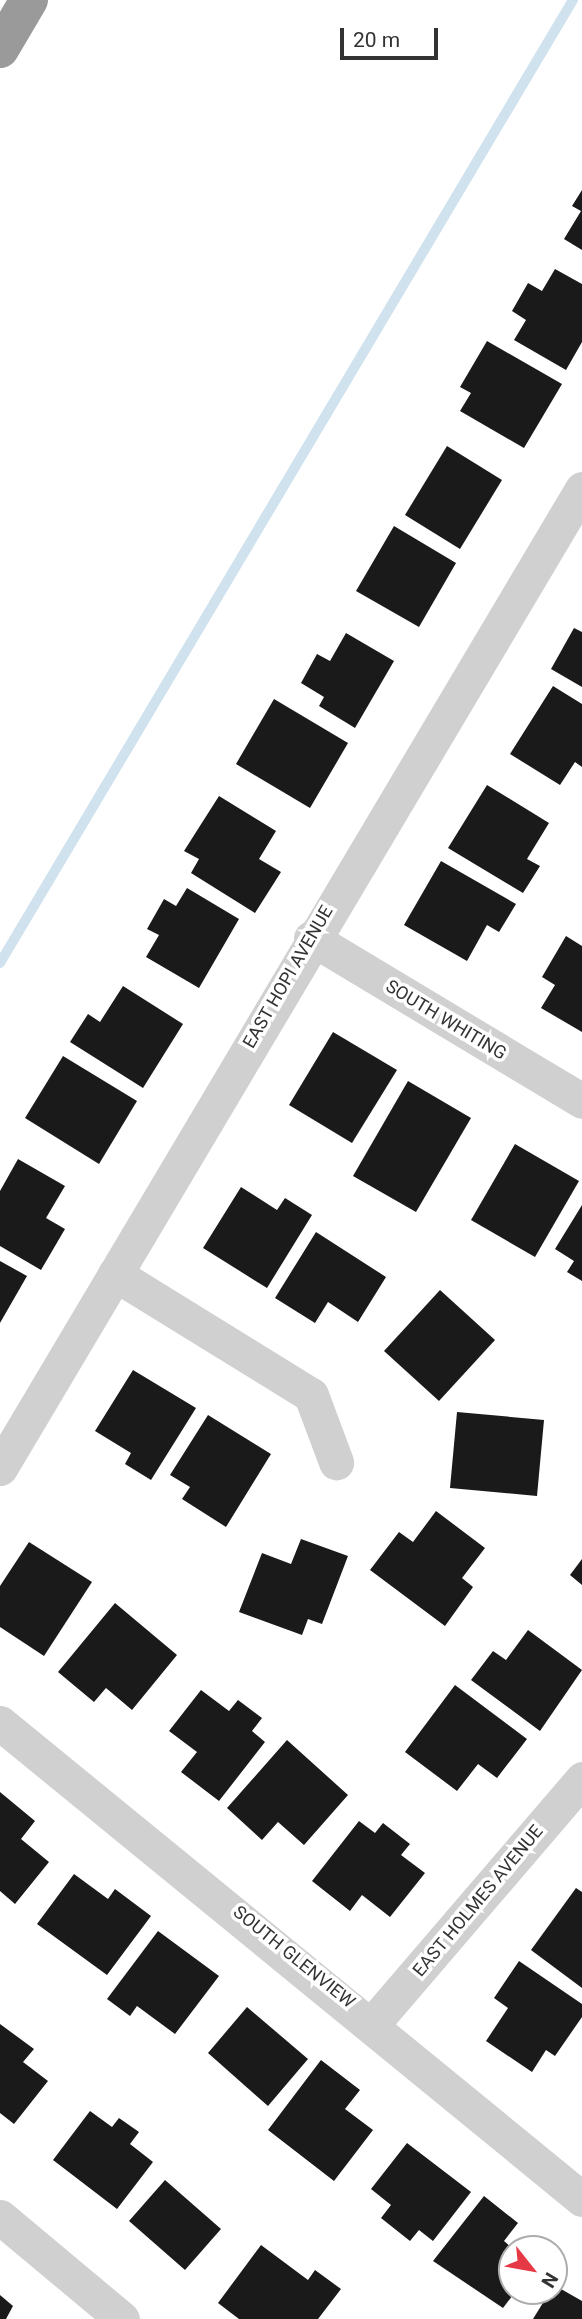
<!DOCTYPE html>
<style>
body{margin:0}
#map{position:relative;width:582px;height:2319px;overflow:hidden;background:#fff;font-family:Roboto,sans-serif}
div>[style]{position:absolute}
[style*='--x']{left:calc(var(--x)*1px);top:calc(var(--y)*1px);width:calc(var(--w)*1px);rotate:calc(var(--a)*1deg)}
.stream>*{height:10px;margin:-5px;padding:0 5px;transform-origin:5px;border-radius:5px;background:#cfe2ee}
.building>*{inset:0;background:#1a1a1a}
.minor>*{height:35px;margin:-17.5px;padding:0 17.5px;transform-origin:17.5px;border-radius:17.5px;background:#d0d0d0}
.highway>*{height:38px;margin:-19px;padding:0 19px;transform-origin:19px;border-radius:19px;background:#9a9a9a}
span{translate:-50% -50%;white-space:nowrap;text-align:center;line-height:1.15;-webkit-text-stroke:7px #fff;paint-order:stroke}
.street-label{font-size:18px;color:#333}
.north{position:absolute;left:498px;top:2235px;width:70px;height:70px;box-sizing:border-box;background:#fff;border:2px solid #adadad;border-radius:50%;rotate:121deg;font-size:19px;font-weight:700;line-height:28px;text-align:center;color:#333}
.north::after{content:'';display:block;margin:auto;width:24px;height:32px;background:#e63946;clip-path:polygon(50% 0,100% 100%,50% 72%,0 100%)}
.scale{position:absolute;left:340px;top:28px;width:98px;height:32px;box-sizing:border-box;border:4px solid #333;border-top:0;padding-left:9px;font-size:21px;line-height:24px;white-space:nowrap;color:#333;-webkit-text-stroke:5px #fff;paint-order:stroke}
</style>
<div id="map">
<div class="stream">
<div style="--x:0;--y:963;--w:1121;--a:-59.25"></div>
</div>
<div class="building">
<div style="clip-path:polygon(582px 190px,582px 250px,564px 239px,581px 211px,572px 206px)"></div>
<div style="clip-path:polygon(555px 269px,582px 284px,582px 342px,566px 370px,514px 340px,526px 320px,512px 311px,528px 283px,542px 291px)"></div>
<div style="clip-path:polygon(487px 341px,562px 384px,524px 448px,460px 411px,471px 393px,460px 387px)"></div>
<div style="clip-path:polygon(447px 446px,502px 480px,460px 549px,405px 515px)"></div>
<div style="clip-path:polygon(394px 526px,456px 563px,419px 627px,356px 591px)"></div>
<div style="clip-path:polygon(574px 628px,582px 632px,582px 687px,551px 669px)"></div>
<div style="clip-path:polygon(346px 633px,394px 661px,355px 728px,319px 706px,324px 697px,301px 683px,317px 654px,330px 661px)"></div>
<div style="clip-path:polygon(553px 686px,582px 704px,582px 767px,575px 762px,560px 785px,510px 754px)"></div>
<div style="clip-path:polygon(274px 699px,348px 743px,310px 808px,236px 764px)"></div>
<div style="clip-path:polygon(487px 785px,549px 823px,527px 859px,540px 866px,523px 893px,448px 848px)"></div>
<div style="clip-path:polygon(219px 796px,276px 831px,259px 859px,281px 872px,255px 913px,191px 873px,199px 859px,184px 851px)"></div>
<div style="clip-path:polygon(441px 861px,516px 904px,499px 932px,487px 925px,467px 961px,404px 925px)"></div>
<div style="clip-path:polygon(187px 888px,239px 919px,199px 988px,146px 957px,159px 935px,147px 929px,164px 899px,176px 906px)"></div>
<div style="clip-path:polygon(566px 936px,582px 946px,582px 1032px,541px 1008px,555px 985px,542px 977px)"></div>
<div style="clip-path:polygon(123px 986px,183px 1024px,143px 1088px,70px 1042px,88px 1014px,100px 1022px)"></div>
<div style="clip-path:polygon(333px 1032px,397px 1070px,352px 1143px,289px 1105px)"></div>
<div style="clip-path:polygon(63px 1056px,137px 1101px,99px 1164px,25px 1118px)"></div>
<div style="clip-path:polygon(408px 1081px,471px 1118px,416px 1212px,353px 1176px)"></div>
<div style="clip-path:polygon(515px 1144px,579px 1181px,535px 1257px,471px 1220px)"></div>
<div style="clip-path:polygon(18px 1159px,65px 1186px,46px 1218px,65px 1229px,41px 1270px,0 1246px,0 1191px)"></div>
<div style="clip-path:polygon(241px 1187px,277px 1210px,285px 1198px,312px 1215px,267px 1288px,203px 1248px)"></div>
<div style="clip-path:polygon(582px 1205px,582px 1281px,567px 1272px,574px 1261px,555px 1249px)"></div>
<div style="clip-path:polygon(316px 1232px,386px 1277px,358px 1322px,328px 1302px,315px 1323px,275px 1298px)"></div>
<div style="clip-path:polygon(0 1261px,27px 1276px,0 1323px)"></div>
<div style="clip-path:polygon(440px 1290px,495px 1340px,439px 1401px,384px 1351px)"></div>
<div style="clip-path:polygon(133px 1370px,196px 1408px,151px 1480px,125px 1464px,131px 1453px,95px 1431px)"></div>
<div style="clip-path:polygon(457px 1412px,544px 1420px,537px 1496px,450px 1488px)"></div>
<div style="clip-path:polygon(208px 1415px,271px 1454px,226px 1527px,182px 1499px,190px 1487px,170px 1475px)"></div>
<div style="clip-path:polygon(436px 1511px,485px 1548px,462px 1578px,473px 1587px,445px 1626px,370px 1570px,399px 1532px,413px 1542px)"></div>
<div style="clip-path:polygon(301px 1539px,348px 1556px,322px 1624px,308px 1619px,302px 1635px,239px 1612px,262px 1553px,291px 1564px)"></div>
<div style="clip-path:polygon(29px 1542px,92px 1582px,44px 1656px,0 1627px,0 1586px)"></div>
<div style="clip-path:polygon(582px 1559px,582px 1585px,570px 1575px)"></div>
<div style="clip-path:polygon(115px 1603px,177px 1655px,132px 1710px,106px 1688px,94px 1702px,58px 1672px)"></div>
<div style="clip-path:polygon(528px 1630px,582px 1670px,540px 1731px,471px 1680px,493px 1651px,506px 1660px)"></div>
<div style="clip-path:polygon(455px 1685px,527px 1739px,497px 1778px,478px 1764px,457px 1791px,405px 1752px)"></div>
<div style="clip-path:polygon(201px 1690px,229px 1711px,238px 1700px,262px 1718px,252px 1731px,265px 1742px,219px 1801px,181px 1772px,197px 1752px,169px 1731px)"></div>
<div style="clip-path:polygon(287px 1740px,348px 1795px,304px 1845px,278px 1822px,262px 1840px,227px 1808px)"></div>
<div style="clip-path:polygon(0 1792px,35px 1821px,21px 1839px,49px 1862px,15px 1904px,0 1891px)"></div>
<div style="clip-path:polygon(359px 1821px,375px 1833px,383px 1823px,410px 1844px,401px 1855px,425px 1873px,390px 1917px,362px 1895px,350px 1911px,312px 1881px)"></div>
<div style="clip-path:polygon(74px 1874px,108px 1899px,115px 1889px,151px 1916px,107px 1975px,37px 1924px)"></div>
<div style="clip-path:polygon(576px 1888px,582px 1892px,582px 1988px,531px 1950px)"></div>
<div style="clip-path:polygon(158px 1931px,219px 1976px,175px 2034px,137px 2006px,130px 2016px,107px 1999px)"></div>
<div style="clip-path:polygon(519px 1961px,582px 2004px,582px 2017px,555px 2056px,546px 2050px,532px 2072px,486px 2041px,508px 2008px,494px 1998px)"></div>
<div style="clip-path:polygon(247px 2007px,308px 2059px,268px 2106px,208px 2053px)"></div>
<div style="clip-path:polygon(0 2024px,34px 2049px,23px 2062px,48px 2081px,14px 2124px,0 2113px)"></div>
<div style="clip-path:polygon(321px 2060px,360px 2090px,345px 2109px,373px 2130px,334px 2181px,268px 2130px)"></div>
<div style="clip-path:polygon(90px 2111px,112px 2127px,119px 2118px,139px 2132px,130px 2144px,153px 2162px,117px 2209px,53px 2160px)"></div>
<div style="clip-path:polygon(407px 2143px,471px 2192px,433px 2241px,419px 2230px,410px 2241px,381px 2218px,391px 2205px,371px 2189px)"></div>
<div style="clip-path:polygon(165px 2180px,221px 2229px,185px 2270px,129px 2221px)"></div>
<div style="clip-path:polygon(484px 2196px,518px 2223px,504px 2241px,512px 2248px,516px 2291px,503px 2308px,433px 2261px)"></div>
<div style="clip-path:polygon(261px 2245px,308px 2280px,315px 2270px,341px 2289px,318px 2319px,239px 2319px,218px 2303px)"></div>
<div style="clip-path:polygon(554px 2285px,582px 2301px,582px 2319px,533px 2319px)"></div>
<div style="clip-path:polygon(0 2295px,13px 2306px,6px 2319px,0 2319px)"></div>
</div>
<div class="minor">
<div style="--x:311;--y:938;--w:316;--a:31"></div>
<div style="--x:115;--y:1274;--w:230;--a:31.7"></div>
<div style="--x:311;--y:1395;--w:72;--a:69.5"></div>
<div style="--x:0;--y:1468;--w:1139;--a:-59.27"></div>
<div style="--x:0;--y:1723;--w:752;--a:39.28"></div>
<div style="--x:374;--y:2022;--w:320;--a:-49.4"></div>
<div style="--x:0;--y:2217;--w:159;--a:39.9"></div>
</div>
<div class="highway">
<div style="--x:0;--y:49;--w:57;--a:-59.4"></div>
</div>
<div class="street-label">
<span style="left:288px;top:977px;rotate:-60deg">EAST HOPI AVENUE</span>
<span style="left:446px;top:1020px;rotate:31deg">SOUTH WHITING</span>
<span style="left:478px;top:1901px;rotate:-50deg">EAST HOLMES AVENUE</span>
<span style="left:294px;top:1957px;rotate:39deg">SOUTH GLENVIEW</span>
</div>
<div class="north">N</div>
<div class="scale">20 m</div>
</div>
